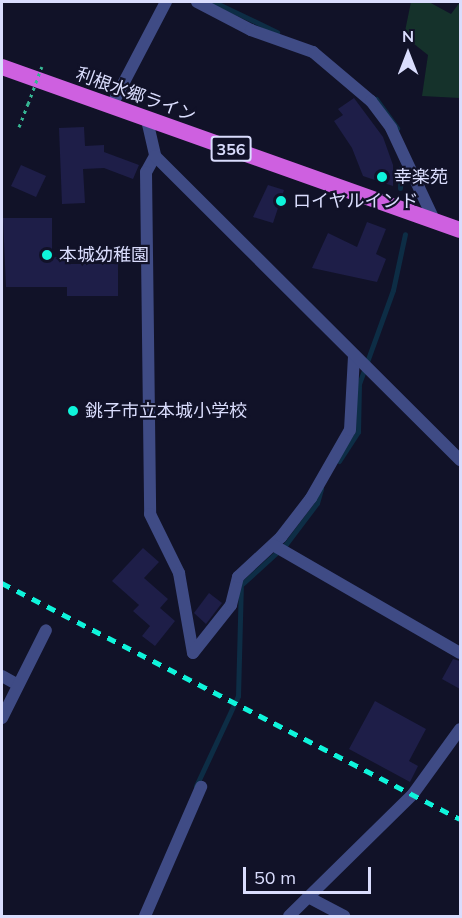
<!DOCTYPE html>
<meta charset="utf-8">
<style>
body{margin:0}
#map{position:relative;width:462px;height:918px;overflow:hidden;background:#111228;font-family:Mulish,"Noto Sans JP",sans-serif}
div>[style]{position:absolute}
[style*='--x']{left:calc(var(--x)*1px);top:calc(var(--y)*1px);width:calc(var(--w)*1px);rotate:calc(var(--a)*1deg)}
.green>*{inset:0;background:#15322b}
.stream>*{height:5px;margin:-2.5px;padding:0 2.5px;transform-origin:2.5px;border-radius:2.5px;background:#0d2d45}
.building>*{inset:0;background:#1e1e48}
.path>*{height:3px;margin-top:-1.5px;transform-origin:0;background:repeating-linear-gradient(90deg,#36b693 0 3px,transparent 0 7.5px)}
.minor>*{height:12px;margin:-6px;padding:0 6px;transform-origin:6px;border-radius:6px;background:#3f4b85}
.tertiary>*{height:12px;margin:-6px;padding:0 6px;transform-origin:6px;border-radius:6px;background:#3f4b85}
.trunk>*{height:16px;margin:-8px;padding:0 8px;transform-origin:8px;border-radius:8px;background:#ce60e0}
.rail>*{height:4.5px;margin-top:-2.25px;transform-origin:0;background:repeating-linear-gradient(90deg,#0ff4db 0 9px,transparent 0 17px)}
.path-bridge>*{height:3px;margin-top:-1.5px;transform-origin:0;background:repeating-linear-gradient(90deg,#36b693 0 3px,transparent 0 7.5px)}
.dots>*{width:16px;height:16px;translate:-50% -50%;box-sizing:border-box;border:3px solid #111228;border-radius:50%}
span{translate:-50% -50%;white-space:nowrap;text-align:center;line-height:1.15;-webkit-text-stroke:4.5px #111228;paint-order:stroke}
.shield-label span{padding:2px 4px;background:#111228;border:2px solid;border-radius:4px;-webkit-text-stroke-width:0}
.shield-label{font-size:16px;color:#daddfd;font-weight:700}
.street-label{font-size:18px;color:#daddfd}
.poi-label{font-size:18px;color:#daddfd}
.left{translate:0 -50%;text-align:left}
.frame{position:absolute;inset:0;border:3px solid #daddfd;pointer-events:none}
.north{position:absolute;left:378px;top:24px;width:60px;height:60px;-webkit-text-stroke:4px #111228;paint-order:stroke;rotate:0deg;font-size:16px;font-weight:700;line-height:24px;text-align:center;color:#daddfd}
.north::after{content:'';display:block;margin:auto;width:21px;height:27px;background:#daddfd;clip-path:polygon(50% 0,100% 100%,50% 72%,0 100%)}
.scale{position:absolute;left:243px;top:867px;width:128px;height:27px;box-sizing:border-box;border:3px solid #daddfd;border-top:0;padding-left:8px;font-size:18px;line-height:21px;white-space:nowrap;color:#daddfd;-webkit-text-stroke:4px #111228;paint-order:stroke}
</style>
<div id="map">
<div class="green">
<div style="clip-path:polygon(411px 2px,429px 2px,451px 14px,460px 2px,460px 98px,422px 96px,428px 55px,404px 36px)"></div>
</div>
<div class="stream">
<div style="--x:214;--y:2;--w:70;--a:25.5"></div>
<div style="--x:376;--y:99;--w:36;--a:54"></div>
<div style="--x:400;--y:188;--w:20;--a:-87"></div>
<div style="--x:339;--y:461;--w:35;--a:-57"></div>
<div style="--x:358;--y:432;--w:48;--a:-88.8"></div>
<div style="--x:359;--y:384;--w:100;--a:-70.1"></div>
<div style="--x:393;--y:290;--w:57;--a:-77.9"></div>
<div style="--x:196;--y:786;--w:99;--a:-65"></div>
<div style="--x:238;--y:696;--w:111;--a:-88.5"></div>
<div style="--x:241;--y:585;--w:61;--a:-42.3"></div>
<div style="--x:286;--y:544;--w:51;--a:-52.9"></div>
<div style="--x:317;--y:503;--w:15;--a:-74"></div>
</div>
<div class="building">
<div style="clip-path:polygon(354px 98px,383px 137px,393px 165px,393px 186px,363px 176px,352px 148px,334px 121px,343px 115px,338px 109px)"></div>
<div style="clip-path:polygon(84px 127px,85px 146px,104px 145px,104px 152px,139px 165px,133px 179px,104px 168px,83px 169px,85px 203px,62px 204px,59px 128px)"></div>
<div style="clip-path:polygon(21px 165px,46px 176px,36px 197px,11px 186px)"></div>
<div style="clip-path:polygon(268px 185px,284px 190px,273px 223px,253px 217px)"></div>
<div style="clip-path:polygon(3px 218px,52px 218px,52px 257px,67px 257px,67px 264px,118px 264px,118px 296px,67px 296px,67px 287px,6px 287px)"></div>
<div style="clip-path:polygon(367px 222px,386px 229px,376px 254px,386px 259px,377px 282px,312px 268px,328px 233px,357px 247px)"></div>
<div style="clip-path:polygon(143px 548px,159px 562px,144px 578px,168px 599px,160px 608px,175px 621px,155px 646px,142px 636px,150px 626px,133px 611px,139px 605px,112px 581px)"></div>
<div style="clip-path:polygon(209px 593px,222px 603px,206px 624px,194px 613px)"></div>
<div style="clip-path:polygon(453px 659px,460px 661px,460px 689px,442px 679px)"></div>
<div style="clip-path:polygon(375px 701px,426px 729px,409px 761px,418px 766px,410px 782px,349px 749px)"></div>
</div>
<div class="path">
<div style="--x:19;--y:127;--w:25;--a:-69"></div>
</div>
<div class="minor">
<div style="--x:197;--y:2;--w:61;--a:27.4"></div>
<div style="--x:251;--y:30;--w:66;--a:19.5"></div>
<div style="--x:313;--y:52;--w:76;--a:40.2"></div>
<div style="--x:371;--y:101;--w:34;--a:53"></div>
<div style="--x:391;--y:128;--w:102;--a:64.9"></div>
<div style="--x:111;--y:107;--w:119;--a:-62.4"></div>
<div style="--x:155;--y:156;--w:18;--a:119"></div>
<div style="--x:146;--y:172;--w:342;--a:89.3"></div>
<div style="--x:150;--y:514;--w:66;--a:63.8"></div>
<div style="--x:179;--y:573;--w:81;--a:80.1"></div>
<div style="--x:193;--y:653;--w:61;--a:-51.6"></div>
<div style="--x:231;--y:605;--w:29;--a:-76"></div>
<div style="--x:238;--y:577;--w:59;--a:-42.9"></div>
<div style="--x:281;--y:537;--w:49;--a:-52.4"></div>
<div style="--x:311;--y:498;--w:78;--a:-60.2"></div>
<div style="--x:350;--y:430;--w:75;--a:-86.9"></div>
<div style="--x:273;--y:545;--w:216;--a:30"></div>
<div style="--x:2;--y:676;--w:18;--a:29"></div>
<div style="--x:2;--y:718;--w:98;--a:-63.4"></div>
<div style="--x:308;--y:897;--w:41;--a:27.8"></div>
<div style="--x:145;--y:916;--w:141;--a:-66.5"></div>
<div style="--x:289;--y:916;--w:174;--a:-44.5"></div>
<div style="--x:413;--y:794;--w:80;--a:-54.1"></div>
</div>
<div class="tertiary">
<div style="--x:147;--y:120;--w:37;--a:77"></div>
<div style="--x:155;--y:156;--w:431;--a:44.9"></div>
</div>
<div class="trunk">
<div style="--x:2;--y:67;--w:486;--a:19.6"></div>
</div>
<div class="rail">
<div style="--x:2;--y:583;--w:515;--a:27.26"></div>
</div>
<div class="path-bridge">
<div style="--x:28;--y:104;--w:40;--a:-69.8"></div>
</div>
<div class="dots">
<div style="left:382px;top:177px;background:#0ff4db"></div>
<div style="left:281px;top:201px;background:#0ff4db"></div>
<div style="left:47px;top:255px;background:#0ff4db"></div>
<div style="left:73px;top:411px;background:#0ff4db"></div>
</div>
<div class="shield-label">
<span style="left:231px;top:149px">356</span>
</div>
<div class="street-label">
<span style="left:136px;top:95px;rotate:20deg">利根水郷ライン</span>
</div>
<div class="poi-label">
<span class="left" style="left:394px;top:177px">幸楽苑</span>
<span class="left" style="left:293px;top:201px">ロイヤルインド</span>
<span class="left" style="left:59px;top:255px">本城幼稚園</span>
<span class="left" style="left:85px;top:411px">銚子市立本城小学校</span>
</div>
<div class="frame"></div>
<div class="north">N</div>
<div class="scale">50 m</div>
</div>
